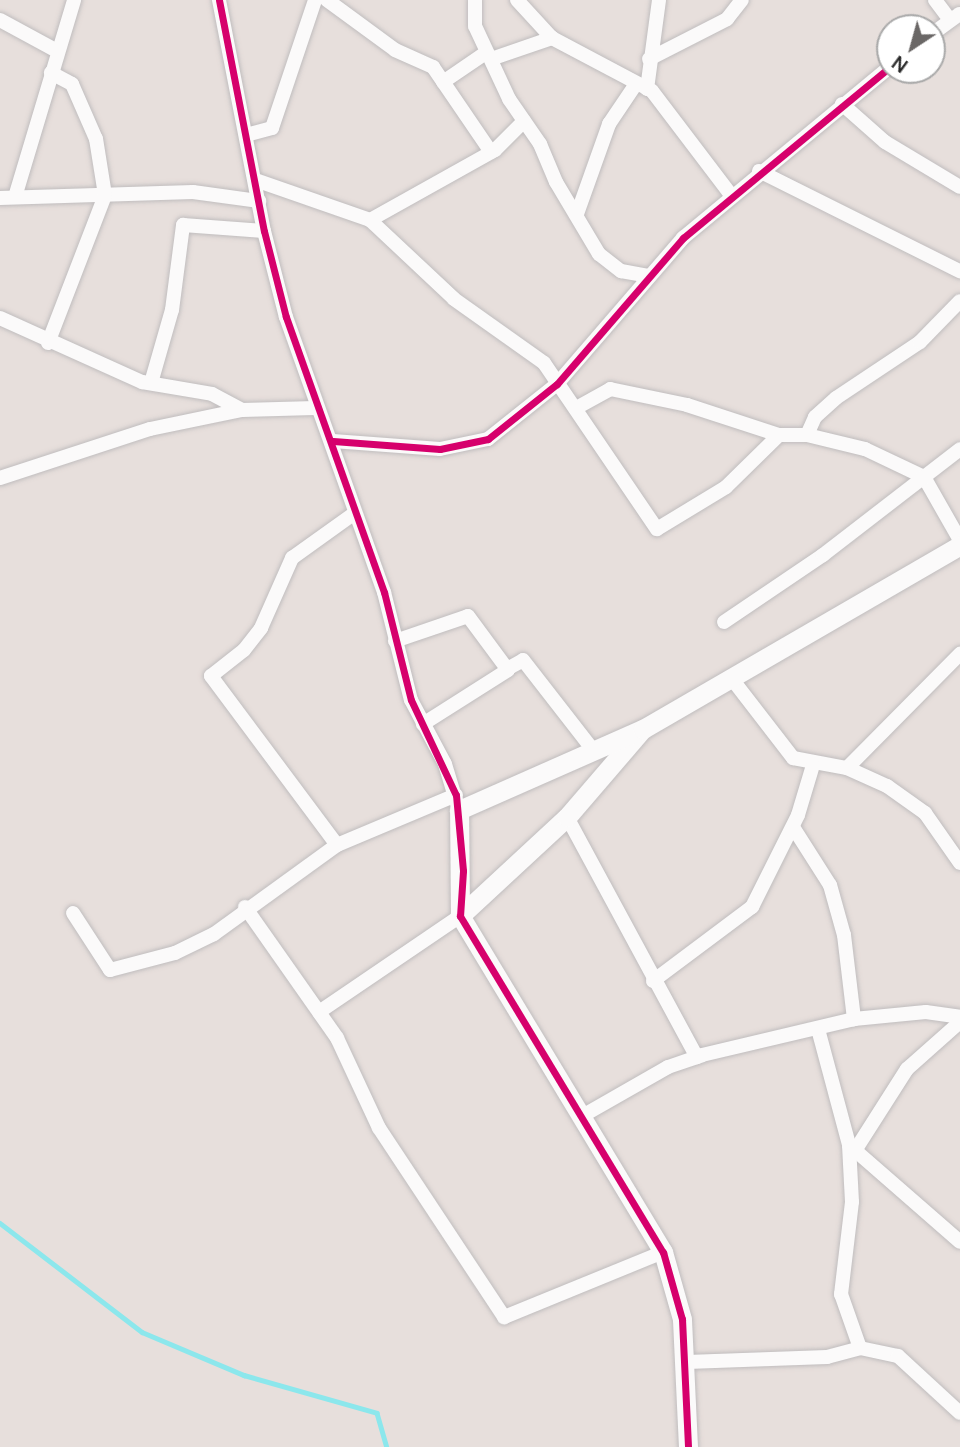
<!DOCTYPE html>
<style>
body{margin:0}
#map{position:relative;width:960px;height:1447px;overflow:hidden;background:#e7dfdc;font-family:Manrope,sans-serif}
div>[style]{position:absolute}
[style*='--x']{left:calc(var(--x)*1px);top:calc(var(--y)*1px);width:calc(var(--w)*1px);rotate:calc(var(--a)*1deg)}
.stream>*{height:4.5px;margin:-2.25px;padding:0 2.25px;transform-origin:2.25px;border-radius:2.25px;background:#8ce7ec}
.roads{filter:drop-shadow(0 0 2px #c0bdbe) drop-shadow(0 0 2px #c0bdbe)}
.street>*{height:14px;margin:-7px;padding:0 7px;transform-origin:7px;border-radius:7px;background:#fbfafa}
.secondary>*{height:19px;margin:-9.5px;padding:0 9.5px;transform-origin:9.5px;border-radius:9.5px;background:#fbfafa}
.cycleway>*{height:7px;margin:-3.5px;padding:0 3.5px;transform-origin:3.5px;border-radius:3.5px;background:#d6006c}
span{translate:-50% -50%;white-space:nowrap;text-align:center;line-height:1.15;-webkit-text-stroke:7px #fff;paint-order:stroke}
.north{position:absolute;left:876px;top:14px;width:70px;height:70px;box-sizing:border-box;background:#fff;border:2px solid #a9a9a9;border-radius:50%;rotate:216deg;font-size:19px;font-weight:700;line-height:28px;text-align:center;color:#272727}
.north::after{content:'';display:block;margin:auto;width:24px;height:32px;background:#6a6766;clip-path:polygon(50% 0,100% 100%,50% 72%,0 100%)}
</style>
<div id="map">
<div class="stream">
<div style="--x:0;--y:1223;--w:179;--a:37.5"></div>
<div style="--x:142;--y:1332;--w:111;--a:22.9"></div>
<div style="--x:244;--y:1375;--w:138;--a:15.9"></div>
<div style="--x:377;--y:1413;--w:35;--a:74"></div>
</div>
<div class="roads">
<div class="street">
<div style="--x:219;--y:0;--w:235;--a:79"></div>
<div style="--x:264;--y:231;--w:89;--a:75.7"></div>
<div style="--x:286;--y:317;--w:292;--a:70.4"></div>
<div style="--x:384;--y:592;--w:111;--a:76"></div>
<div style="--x:411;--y:700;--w:72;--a:62"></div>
<div style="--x:445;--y:764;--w:48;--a:73.1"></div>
<div style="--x:327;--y:0;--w:84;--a:36.3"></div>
<div style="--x:395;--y:50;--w:42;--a:24.1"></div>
<div style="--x:433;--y:67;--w:103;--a:55.7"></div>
<div style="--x:475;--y:0;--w:26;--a:90"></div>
<div style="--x:475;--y:26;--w:81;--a:65"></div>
<div style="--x:509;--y:99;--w:55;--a:55.4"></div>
<div style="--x:540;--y:144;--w:41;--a:67.2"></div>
<div style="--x:556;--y:182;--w:84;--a:59.2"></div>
<div style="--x:599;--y:254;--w:28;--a:38"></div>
<div style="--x:621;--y:271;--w:29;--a:10"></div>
<div style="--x:517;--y:0;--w:52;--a:47.4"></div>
<div style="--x:552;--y:38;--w:113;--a:27.9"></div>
<div style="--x:652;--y:91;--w:131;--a:52.8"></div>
<div style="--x:935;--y:0;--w:25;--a:53"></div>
<div style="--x:0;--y:20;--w:65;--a:28.5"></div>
<div style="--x:932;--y:34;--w:34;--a:-36"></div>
<div style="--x:491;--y:59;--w:65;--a:-19"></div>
<div style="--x:649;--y:59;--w:88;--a:-27.1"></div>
<div style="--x:727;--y:19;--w:24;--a:-52"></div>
<div style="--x:443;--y:82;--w:53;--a:-34.3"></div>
<div style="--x:647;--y:89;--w:90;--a:-82.3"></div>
<div style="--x:842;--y:104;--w:57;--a:41.5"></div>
<div style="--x:885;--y:142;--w:87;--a:31"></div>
<div style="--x:246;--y:135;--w:27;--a:-15"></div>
<div style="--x:272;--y:128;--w:135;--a:-71.4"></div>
<div style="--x:759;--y:171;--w:225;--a:26.5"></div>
<div style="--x:258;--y:181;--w:119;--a:19.2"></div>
<div style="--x:370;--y:220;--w:115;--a:43.2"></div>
<div style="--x:454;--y:299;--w:110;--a:35.4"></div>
<div style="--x:544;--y:363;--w:201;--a:55.8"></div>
<div style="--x:657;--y:529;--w:81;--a:-31.3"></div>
<div style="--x:726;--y:487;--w:74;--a:-44.5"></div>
<div style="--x:15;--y:197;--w:206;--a:-73.3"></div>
<div style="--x:0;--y:198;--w:193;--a:-1.8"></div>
<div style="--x:193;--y:192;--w:67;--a:7.8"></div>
<div style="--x:577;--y:214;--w:96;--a:-70.4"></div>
<div style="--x:609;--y:124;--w:48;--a:-56"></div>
<div style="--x:370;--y:220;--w:143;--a:-29.2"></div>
<div style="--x:495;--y:150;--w:41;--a:-45"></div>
<div style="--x:0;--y:318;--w:156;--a:24.3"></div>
<div style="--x:142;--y:382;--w:71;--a:9.7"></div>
<div style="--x:212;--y:394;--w:34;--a:28"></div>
<div style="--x:48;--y:343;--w:159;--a:-68.9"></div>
<div style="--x:105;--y:195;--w:57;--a:-99.1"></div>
<div style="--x:96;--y:139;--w:60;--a:-113.6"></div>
<div style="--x:72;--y:84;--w:24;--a:-152"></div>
<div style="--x:151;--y:383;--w:76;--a:-74"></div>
<div style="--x:172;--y:310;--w:86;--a:-82.6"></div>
<div style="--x:183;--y:225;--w:81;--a:4.2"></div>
<div style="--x:578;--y:407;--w:37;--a:-29"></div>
<div style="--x:610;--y:389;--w:79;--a:11.7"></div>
<div style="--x:687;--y:405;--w:97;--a:18.1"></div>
<div style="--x:779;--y:435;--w:28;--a:0"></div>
<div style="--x:807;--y:435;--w:60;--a:13.6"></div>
<div style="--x:865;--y:449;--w:65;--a:25.4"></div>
<div style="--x:924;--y:477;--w:73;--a:60.3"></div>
<div style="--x:807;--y:435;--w:20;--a:-66"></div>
<div style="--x:815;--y:417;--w:28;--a:-42"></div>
<div style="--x:836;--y:398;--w:101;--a:-33.7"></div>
<div style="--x:920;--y:342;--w:57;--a:-45.7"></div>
<div style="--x:333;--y:441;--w:107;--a:4.3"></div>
<div style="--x:440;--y:449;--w:49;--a:-11.8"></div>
<div style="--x:488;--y:439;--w:88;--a:-38.6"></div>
<div style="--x:557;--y:384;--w:193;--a:-49.2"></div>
<div style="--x:683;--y:238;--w:268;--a:-39.6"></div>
<div style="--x:0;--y:478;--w:158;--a:-18.1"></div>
<div style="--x:150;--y:429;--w:94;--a:-11.7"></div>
<div style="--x:242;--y:410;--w:73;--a:-1.6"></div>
<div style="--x:724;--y:622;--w:120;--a:-34.1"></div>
<div style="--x:823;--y:555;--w:173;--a:-37.7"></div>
<div style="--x:395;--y:641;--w:77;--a:-18.9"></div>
<div style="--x:468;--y:616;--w:67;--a:53.5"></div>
<div style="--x:508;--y:670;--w:101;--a:147.6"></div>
<div style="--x:507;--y:669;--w:18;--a:-29"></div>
<div style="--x:523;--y:660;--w:114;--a:52.1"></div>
<div style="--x:732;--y:679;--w:100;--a:52.3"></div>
<div style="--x:793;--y:758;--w:55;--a:10.5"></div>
<div style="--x:847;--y:768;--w:44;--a:24.2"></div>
<div style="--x:887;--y:786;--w:47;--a:35.4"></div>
<div style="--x:925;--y:813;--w:61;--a:55"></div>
<div style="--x:847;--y:768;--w:161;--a:-45.3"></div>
<div style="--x:567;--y:817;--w:273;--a:61.6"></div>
<div style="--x:793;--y:827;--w:69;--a:57.5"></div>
<div style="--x:830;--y:885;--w:52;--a:74.4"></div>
<div style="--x:844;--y:935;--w:85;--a:83.2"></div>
<div style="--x:337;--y:845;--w:211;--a:-126.7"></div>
<div style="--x:211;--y:676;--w:42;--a:-38.2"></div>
<div style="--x:244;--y:650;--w:28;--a:-52"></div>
<div style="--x:261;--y:628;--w:77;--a:-66.1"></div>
<div style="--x:292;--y:558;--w:74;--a:-35.6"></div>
<div style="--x:245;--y:907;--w:160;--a:54.9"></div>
<div style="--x:337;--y:1038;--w:99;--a:65"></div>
<div style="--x:379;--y:1128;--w:227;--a:56.5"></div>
<div style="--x:504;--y:1317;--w:172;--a:-22.2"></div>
<div style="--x:73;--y:913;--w:68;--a:57"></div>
<div style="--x:110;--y:970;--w:67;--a:-14.7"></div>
<div style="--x:175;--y:953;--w:43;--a:-26"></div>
<div style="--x:214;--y:934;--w:152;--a:-35.9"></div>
<div style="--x:337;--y:845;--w:129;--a:-22.8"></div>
<div style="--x:653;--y:981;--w:124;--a:-36.8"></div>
<div style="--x:752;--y:907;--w:103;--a:-63.4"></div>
<div style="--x:798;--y:815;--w:52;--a:-73.3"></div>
<div style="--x:319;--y:1012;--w:171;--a:-34.2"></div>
<div style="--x:818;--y:1029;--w:120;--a:75"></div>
<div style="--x:849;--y:1145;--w:57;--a:87"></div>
<div style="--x:852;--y:1202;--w:93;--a:96.8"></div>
<div style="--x:841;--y:1294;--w:57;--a:70.6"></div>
<div style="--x:584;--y:1115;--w:97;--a:-29.7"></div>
<div style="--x:668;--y:1067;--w:36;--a:-19"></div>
<div style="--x:702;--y:1055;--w:156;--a:-13.3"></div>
<div style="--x:854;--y:1019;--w:72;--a:-5.6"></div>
<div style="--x:926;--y:1012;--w:34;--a:8"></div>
<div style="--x:849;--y:1145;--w:147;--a:41.1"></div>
<div style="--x:856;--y:1149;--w:95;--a:-57.5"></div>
<div style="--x:907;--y:1069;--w:71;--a:-41.6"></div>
<div style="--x:687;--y:1362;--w:140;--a:-2"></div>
<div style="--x:827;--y:1357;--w:34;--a:-15"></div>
<div style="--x:860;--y:1348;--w:39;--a:12"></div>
<div style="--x:898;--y:1356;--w:84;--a:42.6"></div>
</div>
<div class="secondary">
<div style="--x:460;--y:916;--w:146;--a:-42.8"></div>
<div style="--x:567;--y:817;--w:112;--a:-49.3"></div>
<div style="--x:688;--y:1447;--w:128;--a:-92.7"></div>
<div style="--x:682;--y:1319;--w:70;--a:-105.8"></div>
<div style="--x:663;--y:1252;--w:393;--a:-121.1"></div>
<div style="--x:460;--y:916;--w:106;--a:-90.5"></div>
<div style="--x:459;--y:810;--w:201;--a:-23.8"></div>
<div style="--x:643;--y:729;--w:367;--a:-30.1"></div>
</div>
</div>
<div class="cycleway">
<div style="--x:219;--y:0;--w:235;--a:79"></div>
<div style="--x:264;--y:231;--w:89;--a:75.7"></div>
<div style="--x:286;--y:317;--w:292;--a:70.4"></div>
<div style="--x:384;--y:592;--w:111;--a:76"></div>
<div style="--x:411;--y:700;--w:105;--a:64.7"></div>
<div style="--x:456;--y:795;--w:76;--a:84.7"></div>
<div style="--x:463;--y:871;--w:45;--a:93.8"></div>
<div style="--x:460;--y:916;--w:393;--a:58.9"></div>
<div style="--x:663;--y:1252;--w:70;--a:74.2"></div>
<div style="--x:682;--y:1319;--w:128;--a:87.3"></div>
<div style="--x:333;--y:441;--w:107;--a:4.3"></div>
<div style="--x:440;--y:449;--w:49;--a:-11.8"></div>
<div style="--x:488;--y:439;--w:88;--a:-38.6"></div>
<div style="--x:557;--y:384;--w:193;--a:-49.2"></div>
<div style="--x:683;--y:238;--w:268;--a:-39.6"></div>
</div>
<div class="north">N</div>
</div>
